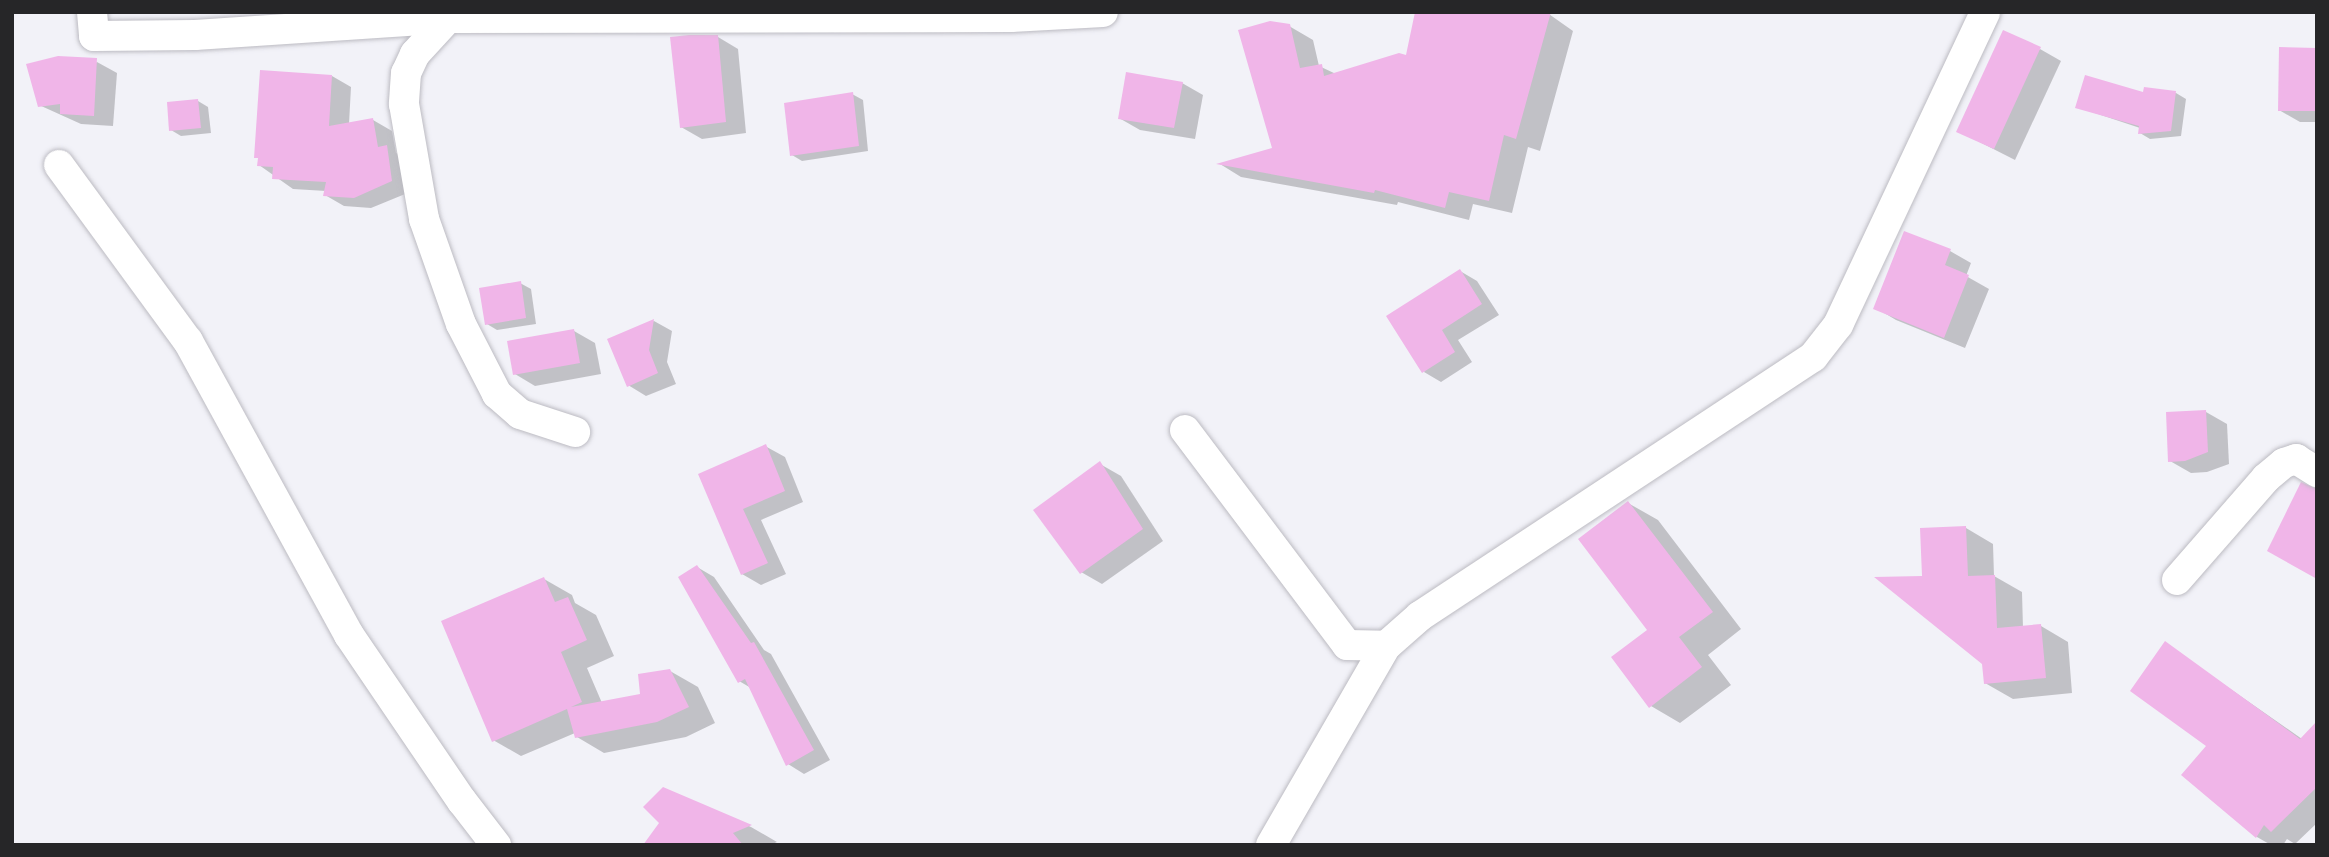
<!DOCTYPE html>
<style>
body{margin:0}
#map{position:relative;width:2329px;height:857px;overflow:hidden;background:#f2f2f8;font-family:"Zilla Slab",serif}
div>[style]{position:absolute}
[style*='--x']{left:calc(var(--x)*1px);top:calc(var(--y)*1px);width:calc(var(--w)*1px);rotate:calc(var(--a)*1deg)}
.shadow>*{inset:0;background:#0003}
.building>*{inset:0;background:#f0b5e8}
.roads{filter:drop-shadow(0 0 2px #bcbbc2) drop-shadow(0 0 2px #bcbbc2)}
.street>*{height:30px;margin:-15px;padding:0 15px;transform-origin:15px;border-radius:15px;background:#fff}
span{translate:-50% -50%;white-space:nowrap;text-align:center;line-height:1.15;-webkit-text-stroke:5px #fff;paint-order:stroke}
.frame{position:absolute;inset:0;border:14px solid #262628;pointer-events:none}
</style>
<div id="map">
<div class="shadow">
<div style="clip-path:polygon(1546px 12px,1573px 31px,1540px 151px,1528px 147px,1512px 213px,1473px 204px,1469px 220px,1398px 202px,1397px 205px,1241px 177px,1220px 164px,1274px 150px,1289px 26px,1313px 40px,1319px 66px,1336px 74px,1407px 58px)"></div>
<div style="clip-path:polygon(718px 37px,738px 49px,746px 133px,702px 139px,681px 127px)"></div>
<div style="clip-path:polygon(2040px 49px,2061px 61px,2015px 160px,1958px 131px)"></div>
<div style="clip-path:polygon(2317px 49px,2317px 122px,2300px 122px,2279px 110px)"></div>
<div style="clip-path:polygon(97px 62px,117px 73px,113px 126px,81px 124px,39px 105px)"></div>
<div style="clip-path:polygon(332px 76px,351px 87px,349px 124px,373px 120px,392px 131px,396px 153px,406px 158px,410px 192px,371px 208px,344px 206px,325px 195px,326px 191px,293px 189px,259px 165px)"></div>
<div style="clip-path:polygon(1182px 83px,1203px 95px,1195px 139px,1140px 130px,1119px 118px)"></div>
<div style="clip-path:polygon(2145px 89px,2176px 93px,2186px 99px,2181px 136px,2150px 139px,2140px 133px,2140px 128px,2077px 107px,2145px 94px)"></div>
<div style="clip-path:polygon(852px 94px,863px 100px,868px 151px,802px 161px,792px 155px)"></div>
<div style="clip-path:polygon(198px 101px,208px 107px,211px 133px,181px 136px,171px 130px)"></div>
<div style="clip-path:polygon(1950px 251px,1971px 263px,1966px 276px,1989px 289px,1965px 348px,1896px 320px,1876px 308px)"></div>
<div style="clip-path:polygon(1460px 271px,1477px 281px,1499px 315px,1458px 340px,1472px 362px,1441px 382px,1424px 372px)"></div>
<div style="clip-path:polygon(520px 283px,531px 289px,536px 324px,497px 330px,487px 324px)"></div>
<div style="clip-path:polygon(654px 321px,672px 331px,667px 362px,676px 384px,646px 396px,628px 385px,609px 340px)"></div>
<div style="clip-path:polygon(574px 331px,595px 343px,601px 374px,535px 386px,515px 374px)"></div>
<div style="clip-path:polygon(2206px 412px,2227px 424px,2229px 464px,2207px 472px,2191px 473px,2170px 461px)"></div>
<div style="clip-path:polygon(765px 446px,785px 457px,803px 502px,761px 520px,786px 574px,761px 585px,742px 574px,700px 475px)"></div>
<div style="clip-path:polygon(1100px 464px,1121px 476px,1163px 541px,1102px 584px,1081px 572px)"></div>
<div style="clip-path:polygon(1628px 503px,1658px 520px,1741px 629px,1708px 655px,1731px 685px,1680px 723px,1651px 706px,1649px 630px)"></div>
<div style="clip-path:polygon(1966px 528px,1993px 544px,1994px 576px,2022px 592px,2023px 628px,2041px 626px,2068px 642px,2072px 693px,2013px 699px,1985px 683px,1984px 663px,1924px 577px)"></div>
<div style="clip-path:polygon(697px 567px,714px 577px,764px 650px,771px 654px,830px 760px,804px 774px,788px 764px,751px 688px,739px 681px)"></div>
<div style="clip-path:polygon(544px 579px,572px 595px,575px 603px,596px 615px,614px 656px,587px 668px,602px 703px,642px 695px,670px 671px,698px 687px,715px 723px,686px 737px,604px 753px,577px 737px,575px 733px,521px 756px,493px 740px)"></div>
<div style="clip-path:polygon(2166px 644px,2302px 739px,2317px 724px,2317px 823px,2295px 844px,2287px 839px,2283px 845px,2271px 845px,2257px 837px,2183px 775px,2208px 745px)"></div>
<div style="clip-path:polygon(663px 789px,751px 827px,777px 842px,770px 845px,645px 845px,661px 823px)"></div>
</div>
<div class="building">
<div style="clip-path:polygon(1415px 12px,1551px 12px,1516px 139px,1504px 135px,1489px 201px,1449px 192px,1445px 208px,1375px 190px,1374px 193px,1216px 164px,1272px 148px,1238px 30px,1270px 21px,1290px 24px,1300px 68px,1322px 64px,1324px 76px,1399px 53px,1406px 55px)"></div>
<div style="clip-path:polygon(2003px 30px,2041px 47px,1994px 149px,1956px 132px)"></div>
<div style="clip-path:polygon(689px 35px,718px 35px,726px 122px,680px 128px,670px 37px)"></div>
<div style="clip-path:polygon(2279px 47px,2317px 48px,2317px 111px,2278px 111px)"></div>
<div style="clip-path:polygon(58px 56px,97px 58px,94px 116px,60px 114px,60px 104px,38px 107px,26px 64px)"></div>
<div style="clip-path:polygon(260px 70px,332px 75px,329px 126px,373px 118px,378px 147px,387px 145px,392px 181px,354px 198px,323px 196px,326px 182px,272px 179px,273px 167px,257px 166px,258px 158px,254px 158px)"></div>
<div style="clip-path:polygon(1126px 72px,1183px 82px,1174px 128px,1118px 119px)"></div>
<div style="clip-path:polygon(2085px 75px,2143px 92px,2144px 87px,2176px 91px,2171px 131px,2138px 134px,2139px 126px,2075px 108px)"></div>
<div style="clip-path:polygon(853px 92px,859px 146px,790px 156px,784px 103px)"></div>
<div style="clip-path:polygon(198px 99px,201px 128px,169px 131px,167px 102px)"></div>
<div style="clip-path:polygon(1904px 231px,1951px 249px,1945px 265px,1969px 275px,1944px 338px,1873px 309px)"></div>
<div style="clip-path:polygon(1460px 269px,1482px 304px,1442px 330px,1455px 352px,1422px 373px,1386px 316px)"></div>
<div style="clip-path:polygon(521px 281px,526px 318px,485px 325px,479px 288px)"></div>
<div style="clip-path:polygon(654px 319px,649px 350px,658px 373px,627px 387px,607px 339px)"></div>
<div style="clip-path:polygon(574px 329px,580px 363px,513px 375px,507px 341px)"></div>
<div style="clip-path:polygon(2206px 410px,2208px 452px,2185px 461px,2168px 462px,2166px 412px)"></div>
<div style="clip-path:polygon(766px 444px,785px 491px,743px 509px,768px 563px,741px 575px,698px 474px)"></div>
<div style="clip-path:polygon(1100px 461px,1143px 529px,1080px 574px,1033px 510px)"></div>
<div style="clip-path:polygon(2301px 482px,2317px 489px,2317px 579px,2267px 551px)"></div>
<div style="clip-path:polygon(1628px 501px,1713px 612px,1679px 637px,1702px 667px,1649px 708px,1611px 657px,1647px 630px,1578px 539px)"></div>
<div style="clip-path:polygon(1966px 526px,1968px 576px,1995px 575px,1997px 628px,2041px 624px,2046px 678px,1984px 684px,1982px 664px,1874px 577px,1922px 576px,1920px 528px)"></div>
<div style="clip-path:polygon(697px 565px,751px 643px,754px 642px,814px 750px,786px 766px,745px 679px,738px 683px,678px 577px)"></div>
<div style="clip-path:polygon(544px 577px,555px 602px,568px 597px,587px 640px,561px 652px,582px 702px,571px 707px,640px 694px,638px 674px,670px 669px,689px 707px,657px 722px,575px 738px,567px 709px,492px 742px,441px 621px)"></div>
<div style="clip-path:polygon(2165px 641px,2300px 739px,2317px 721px,2317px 787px,2271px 832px,2264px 825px,2256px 838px,2181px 775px,2206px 746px,2130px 691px)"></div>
<div style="clip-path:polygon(663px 787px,752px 825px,733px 833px,743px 845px,643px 845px,659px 823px,643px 807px)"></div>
</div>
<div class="roads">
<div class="street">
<div style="--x:92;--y:12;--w:24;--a:85"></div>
<div style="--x:94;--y:36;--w:101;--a:-0.6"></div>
<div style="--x:195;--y:35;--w:254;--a:-3.8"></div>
<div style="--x:448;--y:18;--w:563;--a:-0.1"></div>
<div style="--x:1011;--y:17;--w:92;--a:-3.1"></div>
<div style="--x:447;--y:12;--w:6;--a:81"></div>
<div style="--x:448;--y:18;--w:49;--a:132.5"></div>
<div style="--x:415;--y:54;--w:21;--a:115"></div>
<div style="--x:406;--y:73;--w:31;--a:94"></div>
<div style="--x:404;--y:104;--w:117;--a:80.1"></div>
<div style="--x:424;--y:219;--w:111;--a:70.6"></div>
<div style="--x:461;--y:324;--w:79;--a:62.8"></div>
<div style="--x:497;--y:394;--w:30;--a:41"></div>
<div style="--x:520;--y:414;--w:58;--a:18.1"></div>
<div style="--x:59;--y:165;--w:218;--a:53.8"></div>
<div style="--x:188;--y:341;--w:335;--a:61.3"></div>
<div style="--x:349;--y:635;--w:201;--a:55.8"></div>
<div style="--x:462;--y:801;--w:56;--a:52.3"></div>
<div style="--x:1185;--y:430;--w:269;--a:53"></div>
<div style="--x:1347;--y:645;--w:39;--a:1"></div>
<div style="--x:2177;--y:580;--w:135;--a:-48.9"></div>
<div style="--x:2266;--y:478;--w:23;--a:-40"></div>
<div style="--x:2284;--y:463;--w:13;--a:-18"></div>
<div style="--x:2296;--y:459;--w:25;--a:32"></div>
<div style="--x:1271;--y:845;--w:230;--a:-60"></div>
<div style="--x:1386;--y:646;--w:45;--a:-41.4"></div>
<div style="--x:1420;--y:616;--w:471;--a:-33.4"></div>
<div style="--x:1813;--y:357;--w:41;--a:-52"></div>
<div style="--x:1838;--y:325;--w:346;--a:-64.8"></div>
</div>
</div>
<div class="frame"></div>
</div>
